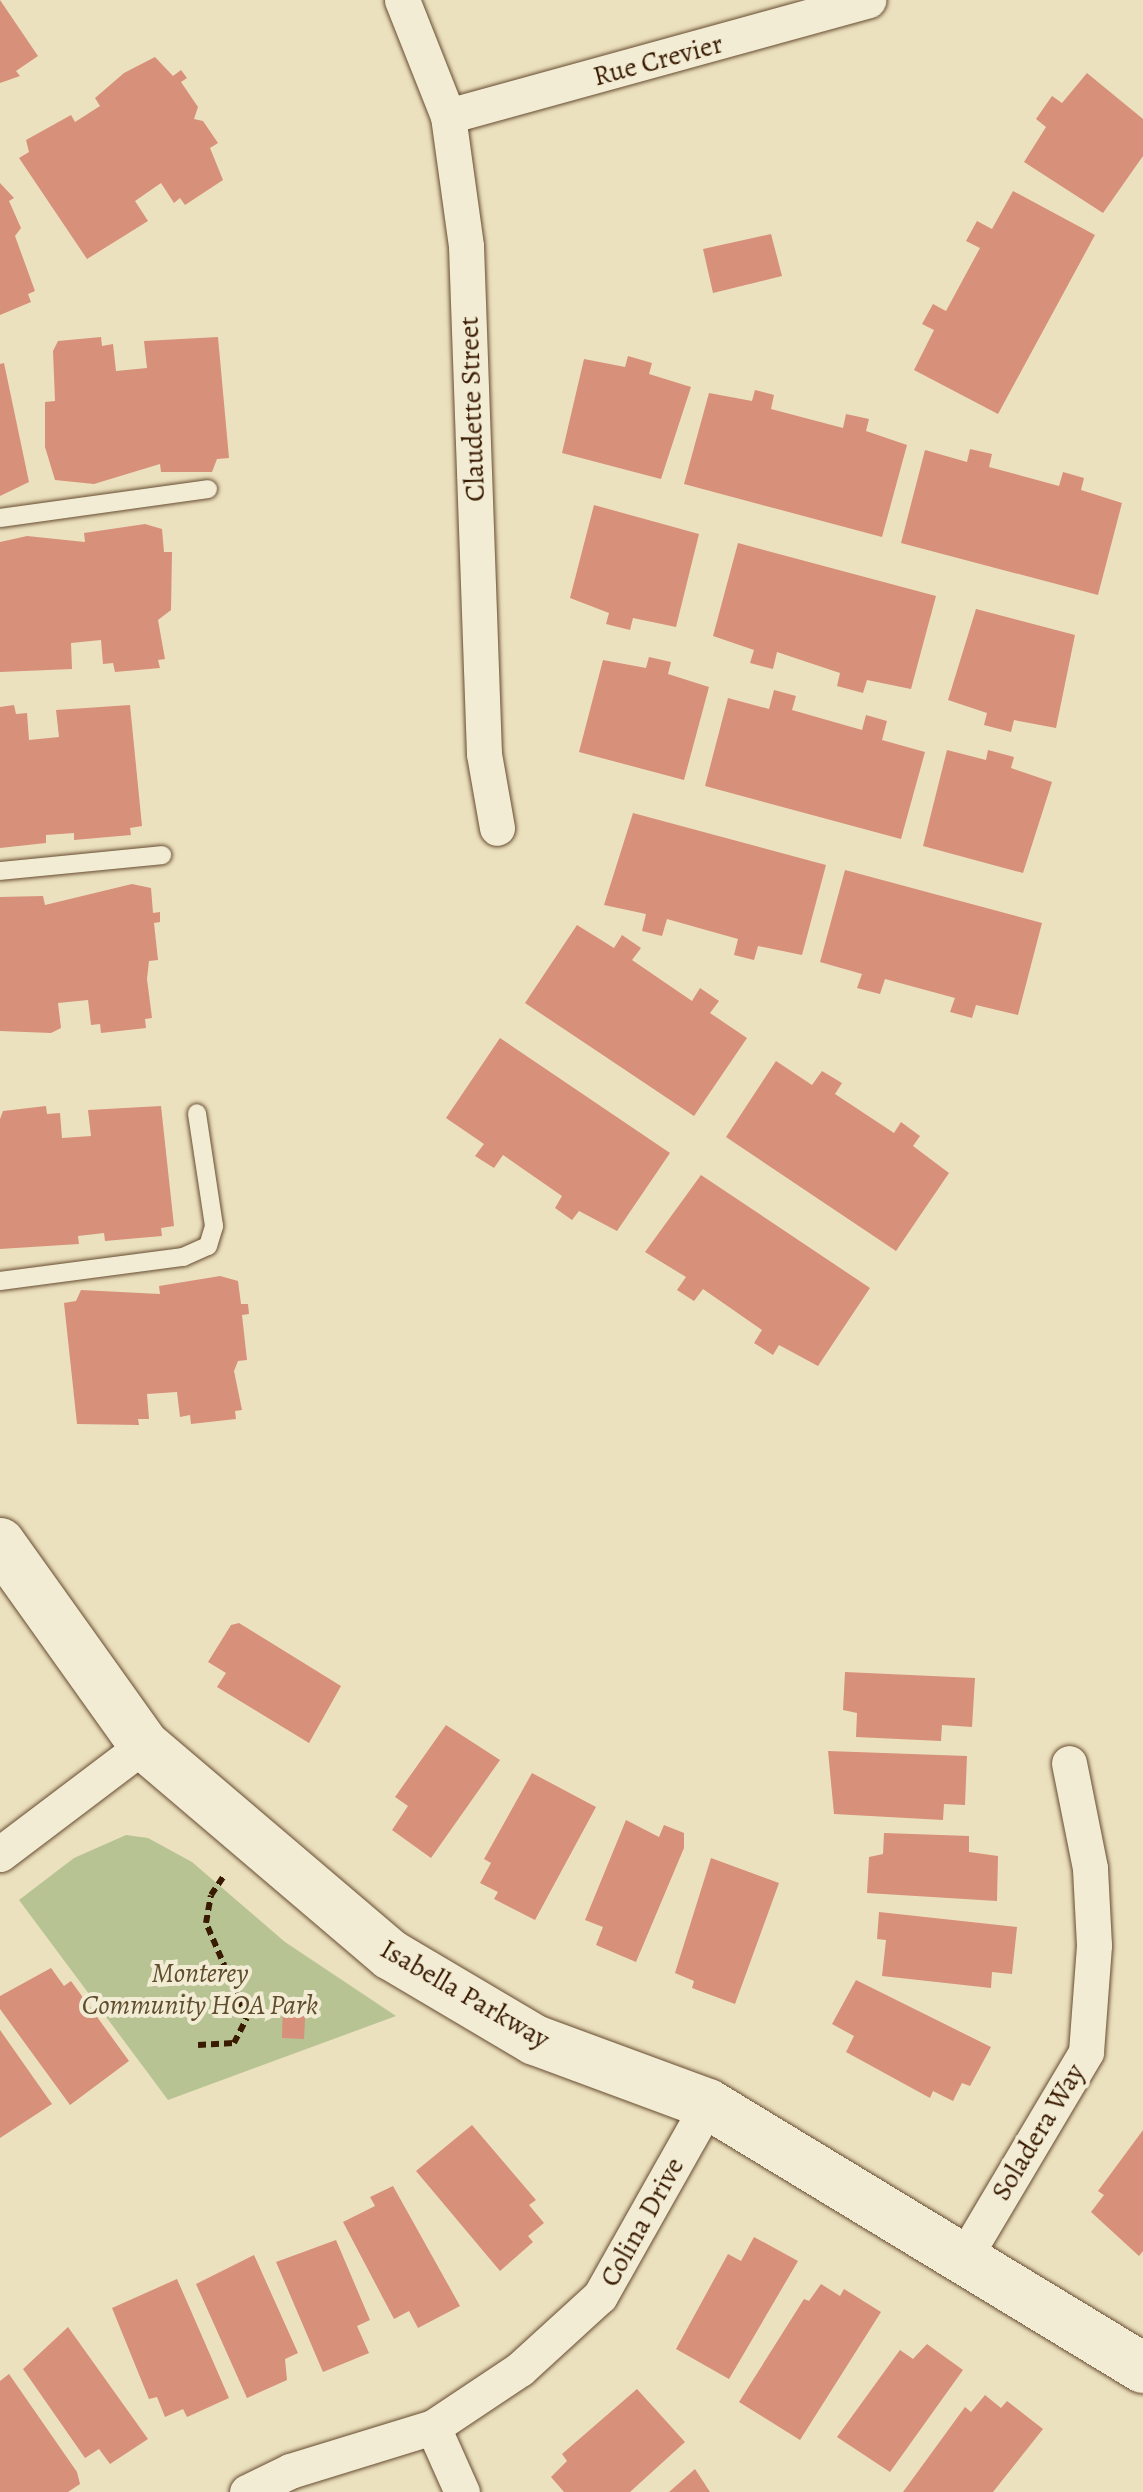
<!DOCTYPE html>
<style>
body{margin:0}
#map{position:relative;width:1143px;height:2492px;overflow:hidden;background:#ece1be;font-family:Alegreya,serif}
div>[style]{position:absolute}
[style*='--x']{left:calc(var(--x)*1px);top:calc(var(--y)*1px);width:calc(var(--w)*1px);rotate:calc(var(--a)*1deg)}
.green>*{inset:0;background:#b7c392}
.building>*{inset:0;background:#d7907a}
.path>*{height:6px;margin-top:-3px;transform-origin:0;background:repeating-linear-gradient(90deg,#391b02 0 8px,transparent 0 13px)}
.roads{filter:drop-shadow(0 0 2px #664c31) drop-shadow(0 0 2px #664c31)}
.lane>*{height:18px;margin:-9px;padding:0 9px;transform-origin:9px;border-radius:9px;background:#f3ecd5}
.street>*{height:35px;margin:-17.5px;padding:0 17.5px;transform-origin:17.5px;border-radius:17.5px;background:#f3ecd5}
.secondary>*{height:50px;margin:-25px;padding:0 25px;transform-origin:25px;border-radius:25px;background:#f3ecd5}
span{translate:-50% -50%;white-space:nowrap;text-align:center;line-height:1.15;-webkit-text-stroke:8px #f3ecd5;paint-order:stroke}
.street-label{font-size:28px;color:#391b02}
.park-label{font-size:28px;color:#5f4d2d;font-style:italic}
</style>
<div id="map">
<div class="green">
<div style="clip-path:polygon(126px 1835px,148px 1838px,192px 1862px,285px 1942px,396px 2016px,168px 2100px,19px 1900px,74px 1858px)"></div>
</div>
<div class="building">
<div style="clip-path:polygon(0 0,38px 56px,16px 71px,20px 76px,0 83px)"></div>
<div style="clip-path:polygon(155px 57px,173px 76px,181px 70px,187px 78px,181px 82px,198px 107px,194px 119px,203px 121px,218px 143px,210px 148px,223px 180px,185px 205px,180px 198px,174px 203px,161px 183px,135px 201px,148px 221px,87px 259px,19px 158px,29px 152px,26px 140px,71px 115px,75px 122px,100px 106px,95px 98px,124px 73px)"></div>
<div style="clip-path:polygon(1087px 73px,1143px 119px,1143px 156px,1103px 213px,1024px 162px,1046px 127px,1036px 119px,1052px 96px,1062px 103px)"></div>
<div style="clip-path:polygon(0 183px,14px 198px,9px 201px,21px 228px,15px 236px,35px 291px,28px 294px,31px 302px,0 315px)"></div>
<div style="clip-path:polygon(1013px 191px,1095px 235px,998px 414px,914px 370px,934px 330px,922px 324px,933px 304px,946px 311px,980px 248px,966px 241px,977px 221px,992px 229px)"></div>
<div style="clip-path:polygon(771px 234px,782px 276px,713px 293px,703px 249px)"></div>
<div style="clip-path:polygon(101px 337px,102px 346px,113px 344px,116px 371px,147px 368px,144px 341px,218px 337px,229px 458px,217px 459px,212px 472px,161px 472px,160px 464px,94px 484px,55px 480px,45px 447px,45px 402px,55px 401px,53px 351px,58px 341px)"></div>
<div style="clip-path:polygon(628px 356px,652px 363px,649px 374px,691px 387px,661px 479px,562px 453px,584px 359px,625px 367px)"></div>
<div style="clip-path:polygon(4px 363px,29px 482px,0 496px,0 364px)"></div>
<div style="clip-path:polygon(755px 390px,774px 395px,771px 409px,843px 428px,846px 414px,869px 419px,866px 431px,907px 445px,882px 537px,684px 484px,709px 393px,752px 401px)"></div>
<div style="clip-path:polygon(970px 449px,992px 454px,989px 467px,1059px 486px,1063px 472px,1084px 478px,1081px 490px,1122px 503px,1098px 595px,901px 543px,925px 450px,967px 462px)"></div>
<div style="clip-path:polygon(594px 505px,699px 534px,676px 627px,633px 618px,630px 630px,606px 624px,609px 613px,570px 598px)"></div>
<div style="clip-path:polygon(145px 524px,162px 529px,164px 552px,172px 552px,171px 610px,158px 620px,165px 659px,158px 660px,160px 668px,115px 672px,113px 663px,103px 664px,101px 640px,71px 643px,72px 669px,0 672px,0 542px,27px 536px,85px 542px,84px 533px)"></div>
<div style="clip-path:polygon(738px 543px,936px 596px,911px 689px,867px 680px,863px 693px,837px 686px,840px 673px,777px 652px,773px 669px,750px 663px,754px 650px,713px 636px)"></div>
<div style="clip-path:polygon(976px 609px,1075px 635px,1056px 728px,1014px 720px,1011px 732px,984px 725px,987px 713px,948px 700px)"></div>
<div style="clip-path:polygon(649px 657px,671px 662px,668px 674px,709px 687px,684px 780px,579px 752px,603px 660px,646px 668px)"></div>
<div style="clip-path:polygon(774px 690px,796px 696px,792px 710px,862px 730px,866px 715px,887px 721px,882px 740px,925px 752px,901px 839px,705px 786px,728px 698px,769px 709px)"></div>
<div style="clip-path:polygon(14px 705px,16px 714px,27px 713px,29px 740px,59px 737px,56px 710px,130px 705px,142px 826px,130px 828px,131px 835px,74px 840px,74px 833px,46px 835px,46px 843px,0 848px,0 707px)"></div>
<div style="clip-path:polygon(947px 750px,986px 760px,988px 750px,1014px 757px,1011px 768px,1052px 782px,1023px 873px,923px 846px)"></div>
<div style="clip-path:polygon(633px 813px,826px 865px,802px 955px,758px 946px,754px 960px,734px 955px,738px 939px,667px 919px,662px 936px,642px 931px,646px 914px,604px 905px)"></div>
<div style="clip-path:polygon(845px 870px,1042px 923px,1018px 1015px,976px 1005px,972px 1018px,950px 1012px,955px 998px,885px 979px,880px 994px,857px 988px,862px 974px,820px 962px)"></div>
<div style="clip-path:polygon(132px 884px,151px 888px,153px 913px,160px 912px,160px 922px,154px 923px,158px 960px,149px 961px,147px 979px,152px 1018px,145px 1019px,146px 1028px,101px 1033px,100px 1024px,91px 1025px,88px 1000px,58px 1003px,61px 1028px,51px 1033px,0 1031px,0 897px,43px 896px,45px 905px)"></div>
<div style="clip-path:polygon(577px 925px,614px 948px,622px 935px,641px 948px,632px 960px,692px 1001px,700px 988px,719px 1001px,710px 1013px,747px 1038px,694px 1116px,525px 1003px)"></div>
<div style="clip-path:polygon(500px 1038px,670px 1153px,617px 1231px,579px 1211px,572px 1220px,555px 1208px,562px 1196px,503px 1155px,494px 1168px,475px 1156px,484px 1144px,446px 1118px)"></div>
<div style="clip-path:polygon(776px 1061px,812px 1085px,822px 1071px,842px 1083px,835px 1094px,894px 1133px,901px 1122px,920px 1136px,913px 1146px,949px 1173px,896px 1251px,726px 1137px)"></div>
<div style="clip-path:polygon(46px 1106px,47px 1114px,60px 1113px,62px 1138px,91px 1136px,88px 1110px,161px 1106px,174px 1226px,161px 1228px,162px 1236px,105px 1241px,104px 1233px,78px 1236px,79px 1244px,0 1249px,0 1119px,3px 1111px)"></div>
<div style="clip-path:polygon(701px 1175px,870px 1288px,818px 1366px,779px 1345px,773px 1355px,754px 1343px,762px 1330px,703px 1289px,694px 1301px,677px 1290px,686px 1277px,645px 1252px)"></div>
<div style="clip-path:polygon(220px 1276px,238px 1281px,241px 1304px,248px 1304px,249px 1314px,242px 1315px,247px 1360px,238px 1361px,234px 1371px,242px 1410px,235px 1411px,236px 1419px,191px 1424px,190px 1415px,180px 1417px,177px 1392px,147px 1394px,149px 1419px,138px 1419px,139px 1425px,77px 1424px,64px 1303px,76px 1301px,81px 1290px,160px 1294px,159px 1286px)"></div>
<div style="clip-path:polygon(239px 1623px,341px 1686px,309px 1743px,217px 1687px,226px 1673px,208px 1662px,231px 1625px)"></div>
<div style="clip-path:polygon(845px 1672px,975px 1678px,972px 1727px,942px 1725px,941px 1741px,856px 1737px,857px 1713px,843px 1710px)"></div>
<div style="clip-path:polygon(446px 1725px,500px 1760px,431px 1858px,392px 1830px,408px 1806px,395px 1797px)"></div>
<div style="clip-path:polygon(828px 1751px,967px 1756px,965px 1805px,944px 1804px,943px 1820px,834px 1814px)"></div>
<div style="clip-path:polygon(532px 1773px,596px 1807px,535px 1920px,494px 1899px,498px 1892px,480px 1883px,491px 1863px,484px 1859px)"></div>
<div style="clip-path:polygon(626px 1820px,659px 1837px,664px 1825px,684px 1833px,684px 1848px,636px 1962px,596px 1945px,603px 1927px,585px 1920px)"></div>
<div style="clip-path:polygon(884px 1833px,969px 1836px,969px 1852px,998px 1856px,997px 1901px,867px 1893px,869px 1857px,883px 1854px)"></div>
<div style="clip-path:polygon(711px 1858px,779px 1883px,735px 2004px,692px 1988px,694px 1981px,675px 1973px)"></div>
<div style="clip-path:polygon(879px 1912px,1017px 1927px,1012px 1974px,992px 1972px,991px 1988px,882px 1976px,886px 1940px,877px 1939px)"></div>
<div style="clip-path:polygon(51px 1968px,64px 1986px,71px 1981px,129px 2061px,70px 2105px,0 2009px,0 1996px)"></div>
<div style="clip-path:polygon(856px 1980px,991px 2047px,970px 2086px,962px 2083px,953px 2101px,933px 2091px,930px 2098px,846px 2052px,854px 2036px,832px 2024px)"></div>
<div style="clip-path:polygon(283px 2001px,306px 2001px,304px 2039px,282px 2038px)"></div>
<div style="clip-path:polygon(0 2030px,52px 2104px,0 2138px)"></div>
<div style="clip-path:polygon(472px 2125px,536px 2200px,529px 2205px,544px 2223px,528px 2236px,533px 2242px,500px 2271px,416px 2171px)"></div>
<div style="clip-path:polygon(1143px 2130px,1143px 2251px,1139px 2256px,1091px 2212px,1104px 2195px,1098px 2191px)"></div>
<div style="clip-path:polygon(393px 2186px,460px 2306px,418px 2328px,409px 2311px,394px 2319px,343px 2222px,375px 2206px,370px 2197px)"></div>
<div style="clip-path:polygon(754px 2237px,798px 2261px,729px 2379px,676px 2349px,728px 2254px,741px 2261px)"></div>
<div style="clip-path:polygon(336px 2240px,370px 2320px,357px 2326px,369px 2353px,323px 2372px,276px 2262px)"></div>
<div style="clip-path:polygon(254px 2255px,298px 2353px,285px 2359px,287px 2380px,247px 2398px,196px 2284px)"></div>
<div style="clip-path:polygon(177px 2279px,229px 2398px,187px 2417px,183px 2409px,165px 2417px,157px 2397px,149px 2399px,112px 2308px)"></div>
<div style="clip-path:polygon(821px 2284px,840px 2296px,844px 2289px,881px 2312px,800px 2440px,739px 2402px,804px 2299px,809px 2301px)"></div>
<div style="clip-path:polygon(68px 2327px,148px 2439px,110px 2464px,99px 2449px,85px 2458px,23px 2369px)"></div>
<div style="clip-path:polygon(927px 2344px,963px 2370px,890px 2472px,837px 2437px,900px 2350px,913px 2359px)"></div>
<div style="clip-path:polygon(9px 2374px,77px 2472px,80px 2484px,68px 2492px,0 2492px,0 2381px)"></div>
<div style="clip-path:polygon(637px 2389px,685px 2442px,630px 2492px,564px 2492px,551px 2477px,567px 2461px,562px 2454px)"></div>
<div style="clip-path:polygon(985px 2395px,1001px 2408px,1007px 2401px,1043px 2429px,993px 2492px,903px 2492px,965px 2407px,971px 2412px)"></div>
<div style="clip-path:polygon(695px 2469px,710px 2492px,669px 2492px)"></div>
</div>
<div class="path">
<div style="--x:198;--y:2045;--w:36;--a:-3"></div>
<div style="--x:234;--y:2043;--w:28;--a:-63"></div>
<div style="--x:247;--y:2018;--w:103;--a:-113.3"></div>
<div style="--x:206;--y:1923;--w:28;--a:-80"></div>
<div style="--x:211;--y:1895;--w:25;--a:-56"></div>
</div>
<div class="roads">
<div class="lane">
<div style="--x:0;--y:518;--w:210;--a:-7.9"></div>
<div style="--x:0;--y:871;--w:163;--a:-5.6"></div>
<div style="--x:0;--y:1281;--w:185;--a:-7.5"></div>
<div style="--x:183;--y:1257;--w:27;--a:-24"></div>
<div style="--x:208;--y:1246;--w:21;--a:-73"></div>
<div style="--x:214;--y:1226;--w:114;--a:-98.6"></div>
</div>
<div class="street">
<div style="--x:402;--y:0;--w:125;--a:68.4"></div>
<div style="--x:448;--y:116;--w:131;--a:82.1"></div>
<div style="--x:466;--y:246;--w:508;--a:87.97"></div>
<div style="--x:484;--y:754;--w:75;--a:80"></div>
<div style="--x:448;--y:116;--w:436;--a:-15.4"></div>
<div style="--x:0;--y:1854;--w:181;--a:-37.1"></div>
<div style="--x:965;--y:2256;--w:237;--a:-59.3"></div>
<div style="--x:1086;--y:2052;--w:107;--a:-85.7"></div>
<div style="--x:1094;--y:1945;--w:77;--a:-93"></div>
<div style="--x:1090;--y:1868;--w:107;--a:-101.3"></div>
<div style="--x:433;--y:2427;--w:71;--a:66"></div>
<div style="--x:247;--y:2492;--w:48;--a:-26"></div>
<div style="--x:290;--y:2471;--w:150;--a:-17.1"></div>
<div style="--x:433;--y:2427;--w:105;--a:-33.7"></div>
<div style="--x:520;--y:2369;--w:108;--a:-42.4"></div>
<div style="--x:600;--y:2296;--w:220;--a:-60.6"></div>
</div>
<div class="secondary">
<div style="--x:0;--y:1543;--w:248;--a:54.5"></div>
<div style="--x:144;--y:1745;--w:324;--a:40.4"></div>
<div style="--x:391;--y:1955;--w:167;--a:30.6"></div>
<div style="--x:535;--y:2040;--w:184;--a:20.3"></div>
<div style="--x:708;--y:2104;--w:509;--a:31.25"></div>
</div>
</div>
<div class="street-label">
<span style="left:658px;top:60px;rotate:-15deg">Rue Crevier</span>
<span style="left:472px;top:409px;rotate:-92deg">Claudette Street</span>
<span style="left:465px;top:1994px;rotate:30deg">Isabella Parkway</span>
<span style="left:1038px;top:2132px;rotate:-59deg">Soladera Way</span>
<span style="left:642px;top:2222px;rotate:-61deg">Colina Drive</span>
</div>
<div class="park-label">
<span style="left:200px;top:1989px">Monterey<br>Community HOA Park</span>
</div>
</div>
